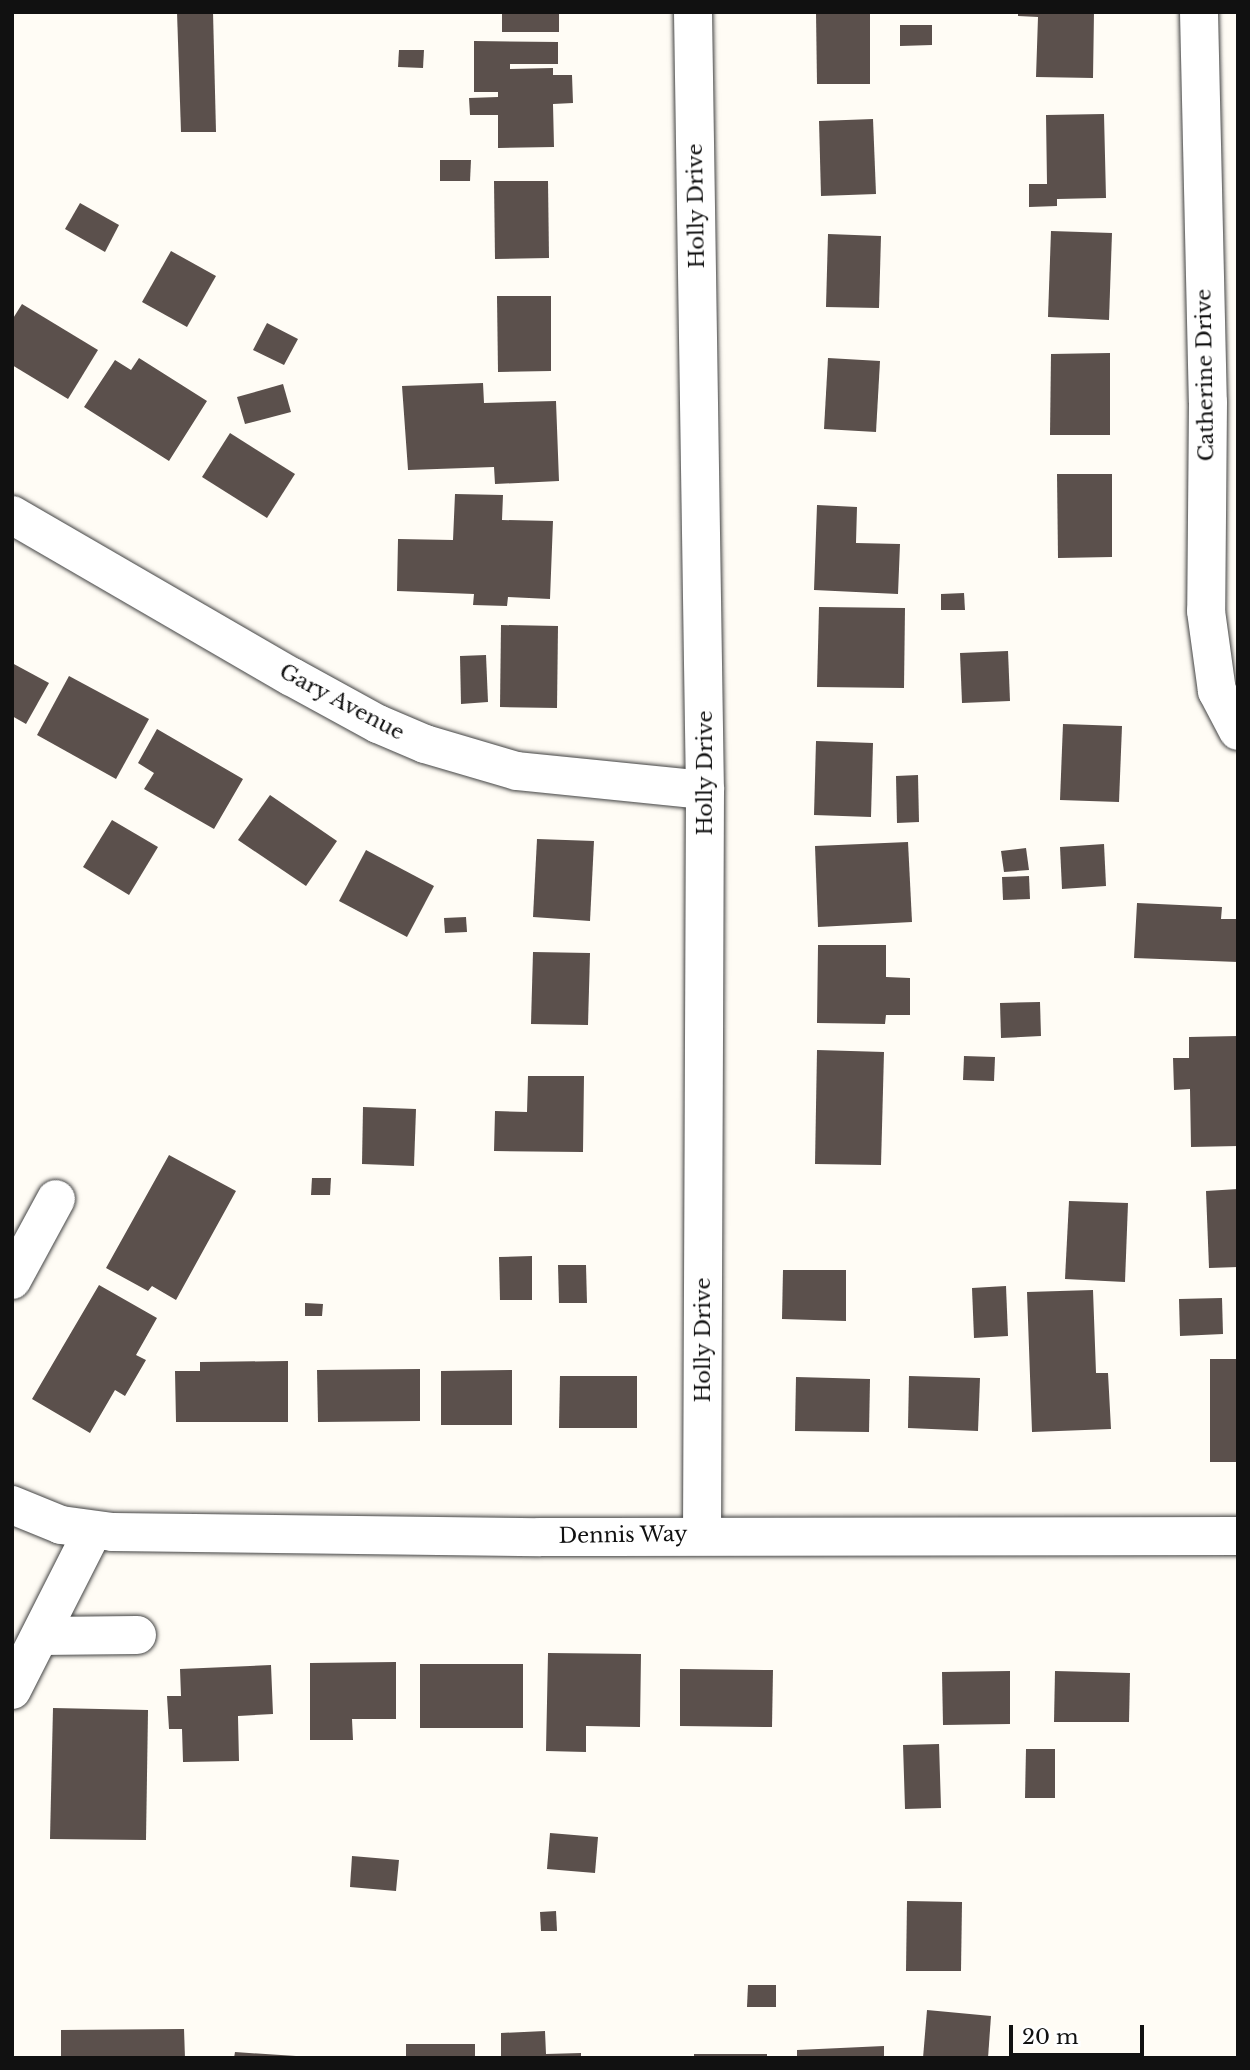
<!DOCTYPE html>
<style>
body{margin:0}
#map{position:relative;width:1250px;height:2070px;overflow:hidden;background:#fffcf5;font-family:"Libre Baskerville",serif}
div>[style]{position:absolute}
[style*='--x']{left:calc(var(--x)*1px);top:calc(var(--y)*1px);width:calc(var(--w)*1px);rotate:calc(var(--a)*1deg)}
.building>*{inset:0;background:#5b504c}
.roads{filter:drop-shadow(0 0 2px #444) drop-shadow(0 0 2px #444)}
.minor>*{height:38px;margin:-19px;padding:0 19px;transform-origin:19px;border-radius:19px;background:#fff}
span{translate:-50% -50%;white-space:nowrap;text-align:center;line-height:1.15;-webkit-text-stroke:7px #fff;paint-order:stroke}
.street-label{font-size:21px;color:#111}
.frame{position:absolute;inset:0;border:14px solid #111;pointer-events:none}
.scale{position:absolute;left:1009px;top:2025px;width:135px;height:32px;box-sizing:border-box;border:4px solid #111;border-top:0;padding-left:9px;font-size:21px;line-height:24px;white-space:nowrap;color:#111;-webkit-text-stroke:5px #fff;paint-order:stroke}
</style>
<div id="map">
<div class="building">
<div style="clip-path:polygon(177px 12px,213px 12px,216px 132px,181px 132px)"></div>
<div style="clip-path:polygon(502px 12px,559px 12px,559px 32px,502px 32px)"></div>
<div style="clip-path:polygon(816px 12px,870px 12px,870px 84px,817px 84px)"></div>
<div style="clip-path:polygon(1018px 12px,1094px 12px,1093px 78px,1036px 77px,1038px 17px,1018px 16px)"></div>
<div style="clip-path:polygon(900px 25px,932px 25px,932px 45px,900px 46px)"></div>
<div style="clip-path:polygon(474px 41px,558px 42px,558px 64px,510px 64px,510px 69px,553px 68px,553px 75px,572px 75px,573px 103px,553px 104px,554px 147px,498px 148px,498px 115px,470px 115px,469px 98px,498px 97px,498px 92px,474px 92px)"></div>
<div style="clip-path:polygon(399px 50px,424px 50px,423px 68px,398px 67px)"></div>
<div style="clip-path:polygon(1104px 114px,1106px 198px,1057px 199px,1057px 206px,1029px 207px,1029px 184px,1047px 184px,1046px 115px)"></div>
<div style="clip-path:polygon(873px 119px,876px 194px,821px 196px,819px 121px)"></div>
<div style="clip-path:polygon(440px 160px,471px 160px,470px 181px,440px 181px)"></div>
<div style="clip-path:polygon(494px 181px,548px 181px,549px 258px,495px 259px)"></div>
<div style="clip-path:polygon(80px 203px,119px 225px,105px 252px,65px 229px)"></div>
<div style="clip-path:polygon(1051px 231px,1112px 233px,1109px 320px,1048px 317px)"></div>
<div style="clip-path:polygon(828px 234px,881px 236px,879px 308px,826px 307px)"></div>
<div style="clip-path:polygon(171px 251px,216px 276px,187px 327px,142px 302px)"></div>
<div style="clip-path:polygon(497px 296px,551px 296px,551px 371px,498px 372px)"></div>
<div style="clip-path:polygon(22px 304px,98px 350px,68px 399px,12px 365px,12px 320px)"></div>
<div style="clip-path:polygon(267px 323px,298px 339px,284px 365px,253px 350px)"></div>
<div style="clip-path:polygon(1110px 353px,1110px 435px,1050px 435px,1051px 354px)"></div>
<div style="clip-path:polygon(139px 358px,207px 401px,169px 461px,84px 407px,115px 360px,131px 370px)"></div>
<div style="clip-path:polygon(828px 358px,880px 361px,876px 432px,824px 429px)"></div>
<div style="clip-path:polygon(483px 383px,484px 403px,556px 401px,559px 481px,495px 484px,494px 467px,408px 470px,402px 386px)"></div>
<div style="clip-path:polygon(283px 384px,291px 412px,245px 424px,237px 397px)"></div>
<div style="clip-path:polygon(230px 433px,295px 474px,267px 518px,202px 477px)"></div>
<div style="clip-path:polygon(1057px 474px,1112px 474px,1112px 557px,1058px 558px)"></div>
<div style="clip-path:polygon(455px 494px,503px 495px,502px 520px,553px 521px,550px 599px,508px 597px,507px 606px,473px 605px,474px 594px,397px 591px,398px 539px,453px 540px)"></div>
<div style="clip-path:polygon(817px 505px,857px 507px,856px 543px,900px 544px,898px 594px,814px 590px)"></div>
<div style="clip-path:polygon(964px 593px,965px 610px,941px 610px,941px 594px)"></div>
<div style="clip-path:polygon(819px 607px,905px 608px,904px 688px,817px 687px)"></div>
<div style="clip-path:polygon(501px 625px,558px 626px,557px 708px,500px 707px)"></div>
<div style="clip-path:polygon(1008px 651px,1010px 701px,962px 703px,960px 653px)"></div>
<div style="clip-path:polygon(486px 655px,488px 702px,461px 704px,460px 656px)"></div>
<div style="clip-path:polygon(12px 663px,49px 683px,26px 724px,12px 716px)"></div>
<div style="clip-path:polygon(69px 676px,149px 719px,116px 779px,37px 735px)"></div>
<div style="clip-path:polygon(1063px 724px,1122px 726px,1119px 802px,1060px 800px)"></div>
<div style="clip-path:polygon(157px 729px,243px 779px,214px 829px,144px 789px,154px 773px,138px 763px)"></div>
<div style="clip-path:polygon(816px 741px,873px 743px,871px 817px,814px 815px)"></div>
<div style="clip-path:polygon(918px 775px,919px 822px,897px 823px,896px 776px)"></div>
<div style="clip-path:polygon(270px 795px,337px 841px,306px 886px,238px 840px)"></div>
<div style="clip-path:polygon(112px 820px,158px 847px,129px 895px,83px 867px)"></div>
<div style="clip-path:polygon(537px 839px,594px 841px,590px 921px,533px 917px)"></div>
<div style="clip-path:polygon(908px 842px,912px 922px,818px 927px,815px 846px)"></div>
<div style="clip-path:polygon(1104px 844px,1106px 886px,1062px 889px,1060px 847px)"></div>
<div style="clip-path:polygon(1026px 848px,1029px 870px,1004px 872px,1001px 851px)"></div>
<div style="clip-path:polygon(366px 850px,434px 886px,407px 937px,339px 901px)"></div>
<div style="clip-path:polygon(1029px 876px,1030px 899px,1003px 900px,1002px 877px)"></div>
<div style="clip-path:polygon(1137px 903px,1222px 907px,1221px 919px,1238px 919px,1238px 962px,1134px 958px)"></div>
<div style="clip-path:polygon(466px 917px,467px 932px,445px 933px,444px 918px)"></div>
<div style="clip-path:polygon(818px 945px,886px 945px,886px 977px,910px 978px,910px 1015px,886px 1015px,885px 1024px,817px 1023px)"></div>
<div style="clip-path:polygon(533px 952px,590px 953px,588px 1025px,531px 1024px)"></div>
<div style="clip-path:polygon(1040px 1002px,1041px 1036px,1001px 1038px,1000px 1003px)"></div>
<div style="clip-path:polygon(1238px 1036px,1238px 1146px,1191px 1147px,1190px 1089px,1174px 1090px,1173px 1058px,1189px 1058px,1189px 1037px)"></div>
<div style="clip-path:polygon(817px 1050px,884px 1052px,881px 1165px,815px 1164px)"></div>
<div style="clip-path:polygon(964px 1056px,995px 1057px,994px 1081px,963px 1080px)"></div>
<div style="clip-path:polygon(528px 1076px,584px 1076px,583px 1152px,494px 1151px,495px 1111px,527px 1112px)"></div>
<div style="clip-path:polygon(363px 1107px,416px 1109px,414px 1166px,362px 1164px)"></div>
<div style="clip-path:polygon(169px 1155px,236px 1191px,176px 1300px,152px 1286px,148px 1291px,106px 1268px)"></div>
<div style="clip-path:polygon(312px 1178px,331px 1178px,330px 1195px,311px 1195px)"></div>
<div style="clip-path:polygon(1238px 1189px,1238px 1267px,1209px 1268px,1206px 1191px)"></div>
<div style="clip-path:polygon(1069px 1201px,1128px 1203px,1125px 1282px,1065px 1279px)"></div>
<div style="clip-path:polygon(532px 1256px,532px 1300px,500px 1300px,499px 1257px)"></div>
<div style="clip-path:polygon(558px 1265px,586px 1265px,587px 1303px,559px 1303px)"></div>
<div style="clip-path:polygon(783px 1270px,846px 1270px,846px 1321px,782px 1319px)"></div>
<div style="clip-path:polygon(99px 1285px,157px 1318px,136px 1355px,146px 1360px,125px 1396px,115px 1390px,90px 1433px,32px 1399px)"></div>
<div style="clip-path:polygon(1006px 1286px,1008px 1336px,974px 1338px,972px 1288px)"></div>
<div style="clip-path:polygon(1093px 1290px,1096px 1373px,1108px 1373px,1111px 1429px,1032px 1432px,1027px 1292px)"></div>
<div style="clip-path:polygon(1222px 1298px,1223px 1334px,1180px 1336px,1179px 1299px)"></div>
<div style="clip-path:polygon(305px 1303px,323px 1304px,322px 1316px,305px 1316px)"></div>
<div style="clip-path:polygon(1210px 1359px,1238px 1359px,1238px 1462px,1210px 1462px)"></div>
<div style="clip-path:polygon(288px 1361px,288px 1422px,176px 1422px,175px 1371px,200px 1371px,200px 1362px)"></div>
<div style="clip-path:polygon(420px 1369px,420px 1421px,318px 1422px,317px 1370px)"></div>
<div style="clip-path:polygon(512px 1370px,512px 1425px,441px 1425px,441px 1371px)"></div>
<div style="clip-path:polygon(560px 1376px,637px 1376px,637px 1428px,559px 1428px)"></div>
<div style="clip-path:polygon(909px 1376px,980px 1378px,978px 1431px,908px 1428px)"></div>
<div style="clip-path:polygon(796px 1377px,870px 1379px,869px 1432px,795px 1431px)"></div>
<div style="clip-path:polygon(548px 1653px,641px 1654px,640px 1727px,586px 1726px,586px 1752px,546px 1751px)"></div>
<div style="clip-path:polygon(396px 1662px,396px 1719px,352px 1719px,353px 1740px,310px 1740px,310px 1663px)"></div>
<div style="clip-path:polygon(420px 1664px,523px 1664px,523px 1728px,420px 1728px)"></div>
<div style="clip-path:polygon(271px 1665px,273px 1714px,238px 1716px,239px 1761px,183px 1762px,182px 1729px,169px 1729px,167px 1696px,181px 1696px,180px 1669px)"></div>
<div style="clip-path:polygon(680px 1669px,773px 1670px,772px 1727px,680px 1726px)"></div>
<div style="clip-path:polygon(1010px 1671px,1010px 1724px,943px 1725px,942px 1672px)"></div>
<div style="clip-path:polygon(1055px 1671px,1130px 1673px,1129px 1722px,1054px 1722px)"></div>
<div style="clip-path:polygon(53px 1708px,148px 1710px,146px 1840px,50px 1839px)"></div>
<div style="clip-path:polygon(939px 1744px,941px 1808px,905px 1809px,903px 1745px)"></div>
<div style="clip-path:polygon(1026px 1749px,1055px 1749px,1055px 1798px,1025px 1798px)"></div>
<div style="clip-path:polygon(550px 1833px,598px 1837px,595px 1873px,547px 1869px)"></div>
<div style="clip-path:polygon(352px 1856px,399px 1860px,396px 1891px,350px 1887px)"></div>
<div style="clip-path:polygon(907px 1901px,962px 1902px,961px 1971px,906px 1971px)"></div>
<div style="clip-path:polygon(556px 1911px,557px 1931px,541px 1931px,540px 1912px)"></div>
<div style="clip-path:polygon(748px 1985px,776px 1985px,776px 2007px,747px 2007px)"></div>
<div style="clip-path:polygon(927px 2010px,991px 2016px,988px 2058px,923px 2058px)"></div>
<div style="clip-path:polygon(184px 2029px,185px 2058px,61px 2058px,61px 2030px)"></div>
<div style="clip-path:polygon(545px 2031px,546px 2054px,581px 2053px,581px 2058px,501px 2058px,501px 2033px)"></div>
<div style="clip-path:polygon(406px 2044px,475px 2044px,475px 2058px,406px 2058px)"></div>
<div style="clip-path:polygon(884px 2046px,884px 2058px,797px 2058px,797px 2050px)"></div>
<div style="clip-path:polygon(235px 2052px,296px 2056px,296px 2058px,234px 2058px)"></div>
<div style="clip-path:polygon(1032px 2053px,1089px 2056px,1089px 2058px,1031px 2058px)"></div>
<div style="clip-path:polygon(694px 2054px,767px 2054px,767px 2058px,694px 2058px)"></div>
</div>
<div class="roads">
<div class="minor">
<div style="--x:693;--y:12;--w:778;--a:89.12"></div>
<div style="--x:705;--y:790;--w:744;--a:90.23"></div>
<div style="--x:1199;--y:12;--w:390;--a:88.7"></div>
<div style="--x:1208;--y:402;--w:209;--a:90.5"></div>
<div style="--x:1206;--y:611;--w:81;--a:82.2"></div>
<div style="--x:1217;--y:691;--w:45;--a:62.3"></div>
<div style="--x:12;--y:515;--w:323;--a:30.1"></div>
<div style="--x:292;--y:677;--w:98;--a:28.7"></div>
<div style="--x:378;--y:724;--w:51;--a:23.1"></div>
<div style="--x:425;--y:744;--w:96;--a:16.4"></div>
<div style="--x:517;--y:771;--w:189;--a:5.8"></div>
<div style="--x:12;--y:1280;--w:92;--a:-61.5"></div>
<div style="--x:12;--y:1505;--w:53;--a:22.2"></div>
<div style="--x:61;--y:1525;--w:52;--a:7.7"></div>
<div style="--x:113;--y:1532;--w:427;--a:0.7"></div>
<div style="--x:540;--y:1537;--w:698;--a:-0.08"></div>
<div style="--x:41;--y:1636;--w:96;--a:-0.6"></div>
<div style="--x:12;--y:1690;--w:179;--a:-63.1"></div>
</div>
</div>
<div class="street-label">
<span style="left:696px;top:206px;rotate:-91deg">Holly Drive</span>
<span style="left:1205px;top:375px;rotate:-91deg">Catherine Drive</span>
<span style="left:342px;top:702px;rotate:28deg">Gary Avenue</span>
<span style="left:705px;top:773px;rotate:-90deg">Holly Drive</span>
<span style="left:703px;top:1340px;rotate:-90deg">Holly Drive</span>
<span style="left:623px;top:1535px;rotate:-1deg">Dennis Way</span>
</div>
<div class="frame"></div>
<div class="scale">20 m</div>
</div>
